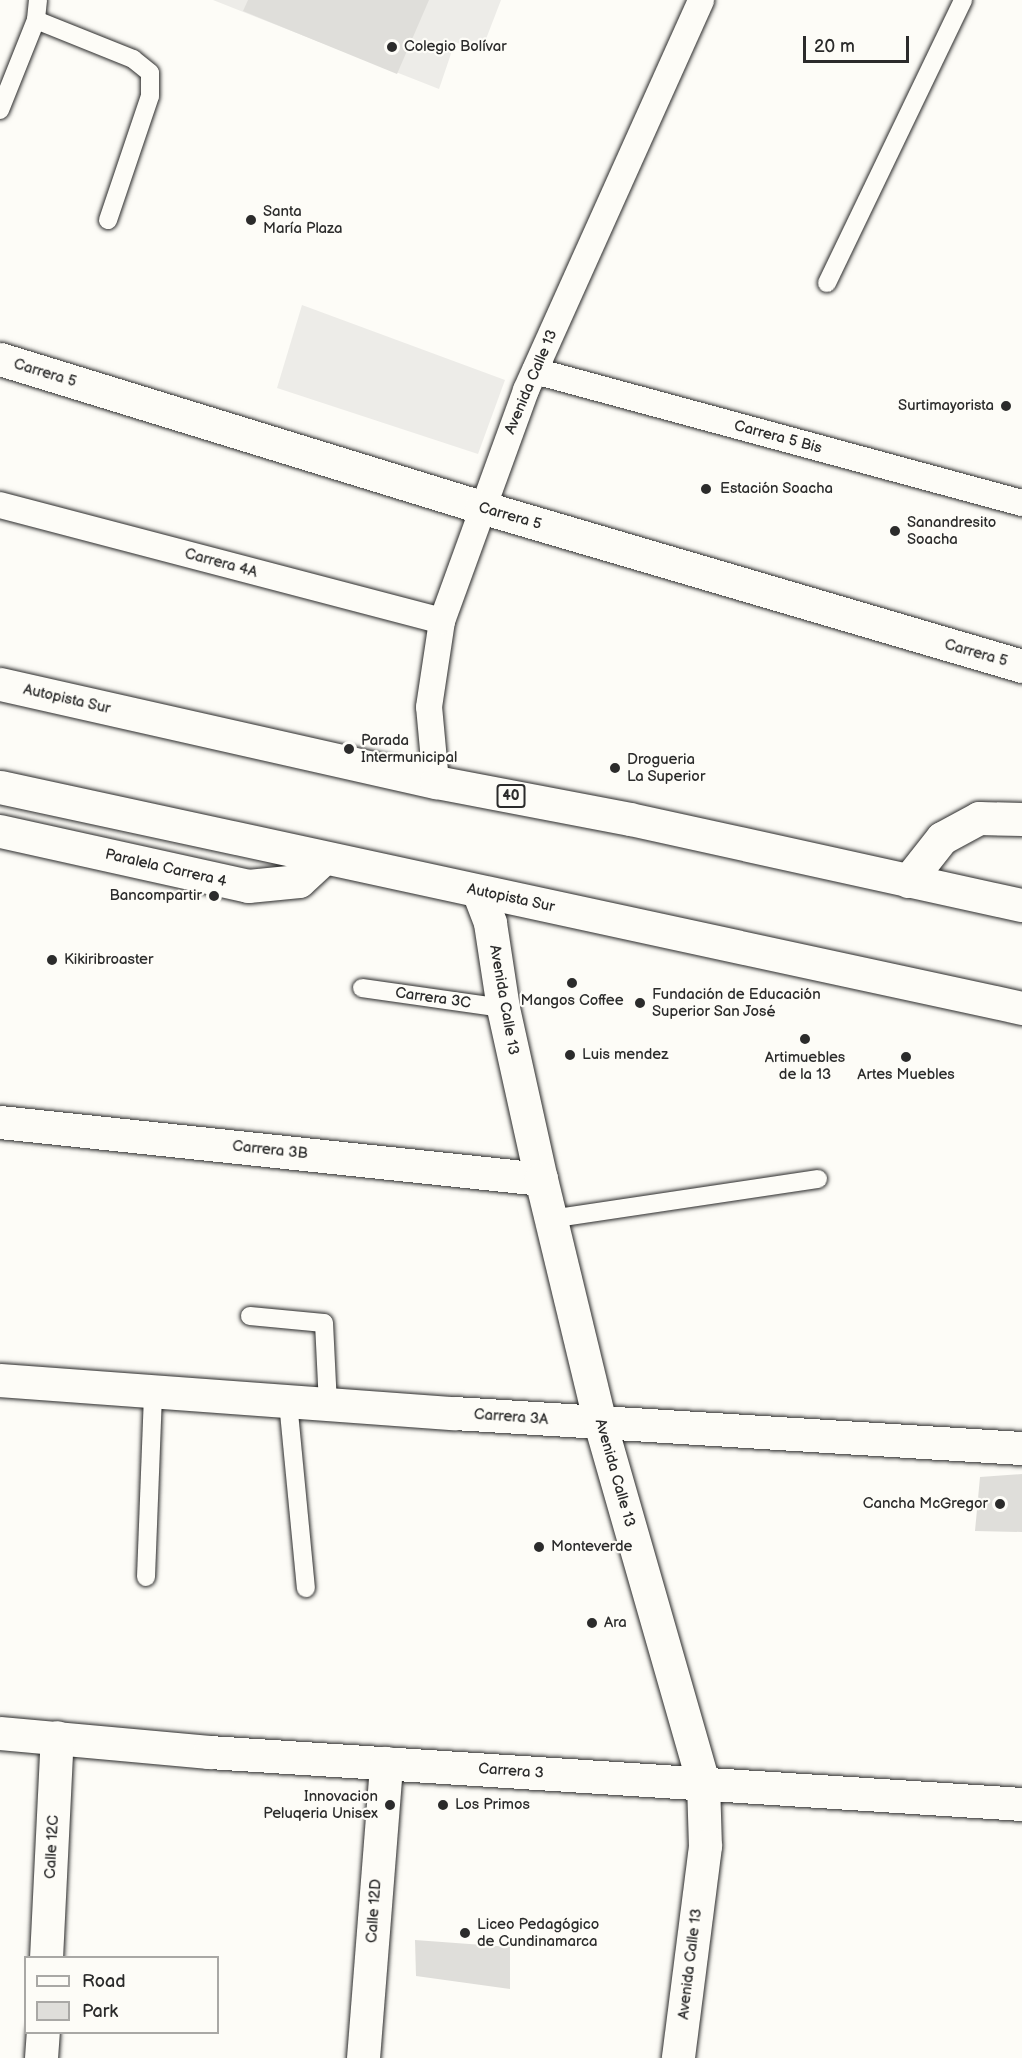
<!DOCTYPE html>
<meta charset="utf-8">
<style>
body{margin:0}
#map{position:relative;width:1022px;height:2058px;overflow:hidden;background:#fdfcf7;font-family:"Balsamiq Sans",sans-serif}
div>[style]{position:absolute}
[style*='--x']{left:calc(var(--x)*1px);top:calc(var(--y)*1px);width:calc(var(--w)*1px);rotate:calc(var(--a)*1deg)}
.built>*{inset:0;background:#edece8}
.green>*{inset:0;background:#dfdeda}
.roads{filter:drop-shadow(0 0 2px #2b2b2b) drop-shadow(0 0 2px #2b2b2b)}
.service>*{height:18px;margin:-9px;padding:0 9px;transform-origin:9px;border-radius:9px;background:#fdfcf7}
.pedestrian>*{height:26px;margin:-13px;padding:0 13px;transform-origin:13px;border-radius:13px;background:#fdfcf7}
.minor>*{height:33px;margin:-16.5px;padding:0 16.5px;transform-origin:16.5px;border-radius:16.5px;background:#fdfcf7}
.secondary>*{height:33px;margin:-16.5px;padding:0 16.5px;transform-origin:16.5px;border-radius:16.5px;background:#fdfcf7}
.trunk>*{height:33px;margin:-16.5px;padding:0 16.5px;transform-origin:16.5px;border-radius:16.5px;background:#fdfcf7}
.dots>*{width:16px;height:16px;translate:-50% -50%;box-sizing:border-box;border:3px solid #fdfcf7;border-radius:50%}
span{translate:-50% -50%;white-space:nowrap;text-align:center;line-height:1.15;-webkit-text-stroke:4.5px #fdfcf7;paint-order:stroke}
.shield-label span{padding:2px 4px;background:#fdfcf7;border:2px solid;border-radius:4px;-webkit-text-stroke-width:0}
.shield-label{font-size:14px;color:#2b2b2b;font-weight:700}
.poi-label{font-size:15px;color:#2b2b2b}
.left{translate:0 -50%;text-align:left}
.right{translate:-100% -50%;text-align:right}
.street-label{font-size:15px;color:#2b2b2b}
.legend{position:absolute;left:24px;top:1956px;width:195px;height:78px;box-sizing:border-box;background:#fdfcf7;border:2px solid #a9a8a5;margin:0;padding:8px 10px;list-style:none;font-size:18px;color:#2b2b2b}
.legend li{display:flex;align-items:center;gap:12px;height:30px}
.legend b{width:30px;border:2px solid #a9a8a5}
.scale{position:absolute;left:803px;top:36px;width:106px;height:27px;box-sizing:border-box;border:3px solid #2b2b2b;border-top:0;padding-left:8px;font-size:18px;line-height:21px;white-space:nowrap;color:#2b2b2b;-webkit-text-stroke:4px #fdfcf7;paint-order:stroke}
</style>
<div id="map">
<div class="built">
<div style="clip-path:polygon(213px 0,501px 0,481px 52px,455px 42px,439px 89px)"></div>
<div style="clip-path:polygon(302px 305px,505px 380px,478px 454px,277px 388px)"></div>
</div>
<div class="green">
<div style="clip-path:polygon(248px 0,429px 0,397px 74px,243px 11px)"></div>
<div style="clip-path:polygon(1022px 1474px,1022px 1532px,975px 1531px,980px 1477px)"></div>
<div style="clip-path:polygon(415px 1940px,510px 1947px,510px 1989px,416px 1976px)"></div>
</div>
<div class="roads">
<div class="service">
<div style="--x:38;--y:0;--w:20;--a:96"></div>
<div style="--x:36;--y:20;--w:105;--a:21.9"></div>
<div style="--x:133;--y:59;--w:22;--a:39"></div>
<div style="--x:150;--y:73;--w:23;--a:90"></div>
<div style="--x:150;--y:96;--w:131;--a:108.7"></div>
<div style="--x:0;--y:110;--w:97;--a:-68.2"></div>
<div style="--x:827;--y:283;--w:314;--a:-64.3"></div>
<div style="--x:362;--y:988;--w:142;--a:8.1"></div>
<div style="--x:550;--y:1219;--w:271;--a:-8.5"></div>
<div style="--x:250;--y:1316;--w:74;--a:5.4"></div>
<div style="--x:324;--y:1323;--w:82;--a:87.2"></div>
<div style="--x:288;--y:1402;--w:187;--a:84.5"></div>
<div style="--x:146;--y:1577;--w:186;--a:-87.8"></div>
</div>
<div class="pedestrian">
<div style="--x:535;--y:371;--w:505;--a:15.17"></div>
<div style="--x:0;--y:505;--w:457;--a:14.7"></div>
<div style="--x:436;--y:782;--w:75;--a:-95.3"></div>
<div style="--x:429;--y:707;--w:87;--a:-81.4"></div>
<div style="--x:442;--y:621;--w:246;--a:-70"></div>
<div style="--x:526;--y:390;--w:427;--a:-65.8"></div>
</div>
<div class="minor">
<div style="--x:0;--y:359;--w:503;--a:17.1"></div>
<div style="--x:481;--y:507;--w:564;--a:16.38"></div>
<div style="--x:0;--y:831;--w:254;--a:12.5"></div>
<div style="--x:248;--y:886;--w:51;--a:-5.6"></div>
<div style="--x:299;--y:881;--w:34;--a:-43"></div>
<div style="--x:0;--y:1122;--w:544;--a:6.01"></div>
<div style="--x:0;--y:1380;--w:455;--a:4.2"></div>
<div style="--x:454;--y:1413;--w:569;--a:3.53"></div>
<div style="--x:0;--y:1733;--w:210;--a:5.2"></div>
<div style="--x:209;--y:1752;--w:815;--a:3.66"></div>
<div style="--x:46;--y:1958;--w:221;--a:-87.2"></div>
<div style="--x:41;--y:2058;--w:26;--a:-86"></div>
<div style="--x:363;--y:2058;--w:296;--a:-85.5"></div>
</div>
<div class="secondary">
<div style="--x:478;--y:891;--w:34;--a:69"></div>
<div style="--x:490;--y:923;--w:86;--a:81.3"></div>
<div style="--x:503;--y:1008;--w:175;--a:77.5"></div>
<div style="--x:541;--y:1179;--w:251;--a:76.4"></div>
<div style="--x:600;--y:1423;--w:374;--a:74"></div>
<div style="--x:703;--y:1783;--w:63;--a:88.2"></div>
<div style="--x:705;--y:1846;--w:214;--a:97.3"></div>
</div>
<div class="trunk">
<div style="--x:0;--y:684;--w:447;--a:12.7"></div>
<div style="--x:436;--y:782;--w:197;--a:10.8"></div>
<div style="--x:630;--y:819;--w:401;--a:12.4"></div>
<div style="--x:0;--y:787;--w:1046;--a:12.2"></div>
<div style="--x:908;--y:881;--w:55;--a:-51.7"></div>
<div style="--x:942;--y:838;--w:42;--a:-28.4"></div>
<div style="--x:979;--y:818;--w:43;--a:1.3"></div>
</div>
</div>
<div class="dots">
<div style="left:392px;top:47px;background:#2b2b2b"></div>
<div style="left:251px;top:220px;background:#2b2b2b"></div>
<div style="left:1006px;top:406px;background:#2b2b2b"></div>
<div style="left:706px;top:489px;background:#2b2b2b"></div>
<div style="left:895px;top:531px;background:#2b2b2b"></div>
<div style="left:349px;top:749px;background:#2b2b2b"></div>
<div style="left:615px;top:768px;background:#2b2b2b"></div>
<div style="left:214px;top:896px;background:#2b2b2b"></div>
<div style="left:52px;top:960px;background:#2b2b2b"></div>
<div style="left:572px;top:983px;background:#2b2b2b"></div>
<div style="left:640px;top:1003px;background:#2b2b2b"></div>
<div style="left:805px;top:1039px;background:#2b2b2b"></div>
<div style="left:570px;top:1055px;background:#2b2b2b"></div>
<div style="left:906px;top:1057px;background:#2b2b2b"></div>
<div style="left:1000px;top:1504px;background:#2b2b2b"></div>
<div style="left:539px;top:1547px;background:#2b2b2b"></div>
<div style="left:592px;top:1623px;background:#2b2b2b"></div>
<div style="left:390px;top:1805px;background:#2b2b2b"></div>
<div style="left:443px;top:1805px;background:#2b2b2b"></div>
<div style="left:465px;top:1933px;background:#2b2b2b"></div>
</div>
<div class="shield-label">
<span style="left:511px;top:796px">40</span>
</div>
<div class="poi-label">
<span class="left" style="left:404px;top:47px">Colegio Bolívar</span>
<span class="left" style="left:263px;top:220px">Santa<br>María Plaza</span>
<span class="right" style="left:994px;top:406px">Surtimayorista</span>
<span class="left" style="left:720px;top:489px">Estación Soacha</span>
<span class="left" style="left:907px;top:531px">Sanandresito<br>Soacha</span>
<span class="left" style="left:361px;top:749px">Parada<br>Intermunicipal</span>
<span class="left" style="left:627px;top:768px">Drogueria<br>La Superior</span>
<span class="right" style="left:202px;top:896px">Bancompartir</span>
<span class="left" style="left:64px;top:960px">Kikiribroaster</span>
<span class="left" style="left:652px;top:1003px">Fundación de Educación<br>Superior San José</span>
<span style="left:572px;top:1001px">Mangos Coffee</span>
<span class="left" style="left:582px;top:1055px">Luis mendez</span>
<span style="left:805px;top:1066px">Artimuebles<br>de la 13</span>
<span style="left:906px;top:1075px">Artes Muebles</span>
<span class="right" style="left:988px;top:1504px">Cancha McGregor</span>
<span class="left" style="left:551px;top:1547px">Monteverde</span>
<span class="left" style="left:604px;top:1623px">Ara</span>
<span class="right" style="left:378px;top:1805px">Innovacion<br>Peluqeria Unisex</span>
<span class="left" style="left:455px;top:1805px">Los Primos</span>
<span class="left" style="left:477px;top:1933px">Liceo Pedagógico<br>de Cundinamarca</span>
</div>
<div class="street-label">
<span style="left:45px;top:373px;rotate:17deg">Carrera 5</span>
<span style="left:531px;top:382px;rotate:-67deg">Avenida Calle 13</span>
<span style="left:778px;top:437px;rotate:15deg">Carrera 5 Bis</span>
<span style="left:510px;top:516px;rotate:16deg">Carrera 5</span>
<span style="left:221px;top:563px;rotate:15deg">Carrera 4A</span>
<span style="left:976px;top:653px;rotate:16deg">Carrera 5</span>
<span style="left:67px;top:699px;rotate:13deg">Autopista Sur</span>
<span style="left:166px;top:868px;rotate:13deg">Paralela Carrera 4</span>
<span style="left:511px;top:898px;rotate:12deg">Autopista Sur</span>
<span style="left:433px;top:998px;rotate:8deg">Carrera 3C</span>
<span style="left:504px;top:1000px;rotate:80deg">Avenida Calle 13</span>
<span style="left:270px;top:1150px;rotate:6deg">Carrera 3B</span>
<span style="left:511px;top:1417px;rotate:4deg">Carrera 3A</span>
<span style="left:615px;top:1473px;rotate:74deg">Avenida Calle 13</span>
<span style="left:511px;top:1771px;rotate:4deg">Carrera 3</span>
<span style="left:52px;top:1847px;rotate:-87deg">Calle 12C</span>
<span style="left:374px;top:1911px;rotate:-86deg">Calle 12D</span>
<span style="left:690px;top:1964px;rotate:-83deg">Avenida Calle 13</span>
</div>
<ul class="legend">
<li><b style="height:8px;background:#fdfcf7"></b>Road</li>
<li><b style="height:16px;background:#dfdeda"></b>Park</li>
</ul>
<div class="scale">20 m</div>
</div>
